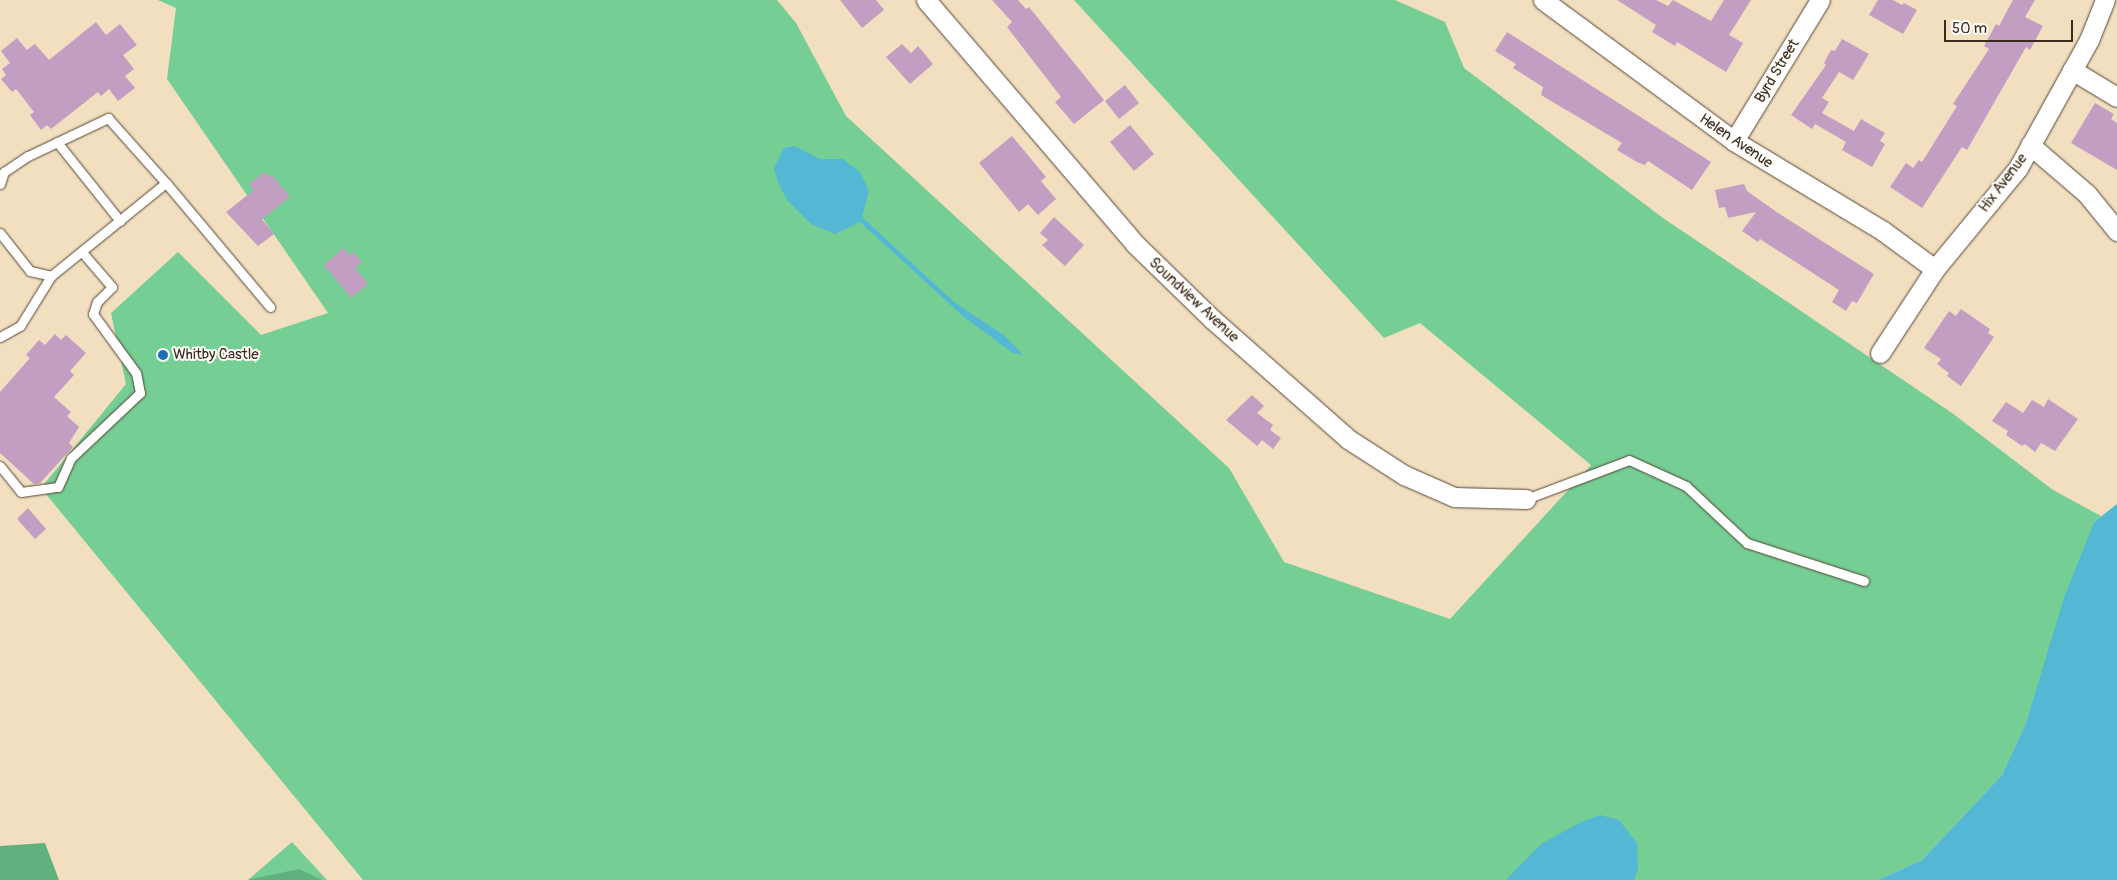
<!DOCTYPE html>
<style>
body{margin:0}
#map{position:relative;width:2117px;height:880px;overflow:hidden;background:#f1dfc0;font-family:Pangolin,sans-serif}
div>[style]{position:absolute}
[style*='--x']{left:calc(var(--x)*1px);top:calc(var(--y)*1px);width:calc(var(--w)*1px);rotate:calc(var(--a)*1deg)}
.green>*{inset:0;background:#75ce94}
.forest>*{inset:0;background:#60b17e}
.water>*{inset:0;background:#54b7d3}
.building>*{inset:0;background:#c39ec3}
.roads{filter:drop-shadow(0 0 1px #564536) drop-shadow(0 0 1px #564536)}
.service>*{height:9px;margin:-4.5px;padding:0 4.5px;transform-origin:4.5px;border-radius:4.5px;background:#fff}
.minor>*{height:19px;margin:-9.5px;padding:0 9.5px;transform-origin:9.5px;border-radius:9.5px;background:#fff}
.dots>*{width:14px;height:14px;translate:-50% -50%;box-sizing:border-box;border:2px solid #fdfcf7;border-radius:50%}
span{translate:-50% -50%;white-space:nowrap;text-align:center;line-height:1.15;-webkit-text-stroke:4px #fdfcf7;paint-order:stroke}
.street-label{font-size:15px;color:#3b2a1e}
.poi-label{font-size:15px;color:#3b2a1e}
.left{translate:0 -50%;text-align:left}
.scale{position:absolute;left:1944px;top:20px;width:129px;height:22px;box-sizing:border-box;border:2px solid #3b2a1e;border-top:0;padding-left:6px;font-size:15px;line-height:18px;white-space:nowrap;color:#3b2a1e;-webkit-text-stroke:4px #fdfcf7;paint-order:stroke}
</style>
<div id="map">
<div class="green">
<div style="clip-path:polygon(158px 0,777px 0,796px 23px,846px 116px,1229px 468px,1284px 562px,1450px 619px,1591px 465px,1420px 323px,1384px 338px,1074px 0,1395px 0,1445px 22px,1464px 68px,1663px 218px,1952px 413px,2053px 490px,2101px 516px,2094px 522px,2026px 723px,2002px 775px,1922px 860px,1878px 880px,363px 880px,41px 488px,126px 384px,111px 313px,178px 252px,261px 335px,328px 313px,167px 79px,176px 8px)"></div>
<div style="clip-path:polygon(292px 842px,327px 880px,248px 880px)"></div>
</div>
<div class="forest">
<div style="clip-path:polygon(45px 843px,59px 880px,0 880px,0 846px)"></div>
<div style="clip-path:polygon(299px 869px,322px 880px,247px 880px)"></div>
</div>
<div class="water">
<div style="clip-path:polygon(795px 146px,820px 159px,843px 159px,860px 172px,869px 191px,862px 217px,954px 302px,1005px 336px,1023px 355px,1013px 353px,964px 317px,860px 222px,835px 234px,811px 224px,787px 200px,778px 183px,774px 168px,784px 148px)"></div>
<div style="clip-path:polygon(2117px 504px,2117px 880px,1878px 880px,1922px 860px,2002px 775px,2026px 723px,2064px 598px,2094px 522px)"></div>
<div style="clip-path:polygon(1600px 815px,1619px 820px,1637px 843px,1638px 869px,1634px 880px,1506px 880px,1541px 844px,1581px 822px)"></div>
</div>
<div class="building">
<div style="clip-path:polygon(840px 0,876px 0,884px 10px,862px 28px)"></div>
<div style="clip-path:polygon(992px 0,1018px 0,1026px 9px,1029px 7px,1104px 100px,1074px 124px,1055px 102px,1061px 97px,1007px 27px,1012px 22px)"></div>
<div style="clip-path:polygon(1617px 0,1656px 0,1668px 6px,1673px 0,1711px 21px,1724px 0,1751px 0,1729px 35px,1743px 43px,1726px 72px,1677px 42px,1675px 46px,1652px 32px,1656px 25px)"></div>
<div style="clip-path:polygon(1878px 0,1893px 0,1902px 5px,1904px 3px,1917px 10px,1903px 34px,1869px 15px)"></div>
<div style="clip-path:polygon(2013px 0,2035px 0,2025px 17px,2043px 26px,2030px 50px,2026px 47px,1967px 150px,1962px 147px,1922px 208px,1890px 187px,1906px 163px,1913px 168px,1919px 160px,1922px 162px,1957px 106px,1953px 104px,1989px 49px,1984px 46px,1996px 24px,1999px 26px)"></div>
<div style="clip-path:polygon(96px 22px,106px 35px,120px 24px,137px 45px,123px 55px,134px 69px,125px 76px,135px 88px,118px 101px,109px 89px,101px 96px,98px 92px,51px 129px,47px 125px,41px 130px,30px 115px,34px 112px,16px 89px,12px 92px,1px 79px,6px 75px,2px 69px,10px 63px,1px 51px,17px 38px,27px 50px,35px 44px,49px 60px)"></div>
<div style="clip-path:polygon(1507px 32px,1711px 162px,1692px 190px,1648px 161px,1645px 165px,1637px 162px,1617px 150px,1622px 143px,1541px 95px,1543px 87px,1513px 68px,1516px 64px,1495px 51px)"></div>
<div style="clip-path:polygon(1842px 39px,1869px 54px,1853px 80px,1839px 72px,1822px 98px,1829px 102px,1822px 113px,1854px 131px,1861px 119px,1885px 133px,1880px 141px,1885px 144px,1872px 167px,1842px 150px,1846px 142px,1815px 124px,1812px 129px,1791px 115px,1826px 65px,1824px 63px,1831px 50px,1835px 51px)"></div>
<div style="clip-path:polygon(902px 44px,911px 53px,918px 46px,933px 64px,910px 84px,886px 57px)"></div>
<div style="clip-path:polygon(1125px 85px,1139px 103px,1119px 119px,1105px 101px)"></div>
<div style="clip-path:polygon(2095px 103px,2114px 114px,2111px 119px,2117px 123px,2117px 170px,2071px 143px)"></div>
<div style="clip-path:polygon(1130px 125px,1154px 154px,1134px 171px,1110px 142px)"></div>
<div style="clip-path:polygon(1012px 136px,1046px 177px,1041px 181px,1056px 199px,1038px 215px,1028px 204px,1019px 212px,979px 163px)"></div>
<div style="clip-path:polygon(265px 172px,269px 177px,272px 175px,290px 197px,262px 219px,274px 234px,258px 246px,226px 212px,254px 190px,249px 184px)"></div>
<div style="clip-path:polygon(1744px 184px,1747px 191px,1778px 213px,1874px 274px,1857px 303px,1852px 301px,1846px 311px,1832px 302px,1839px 290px,1760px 239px,1758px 242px,1742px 231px,1756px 212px,1728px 218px,1725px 207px,1719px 208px,1715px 190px)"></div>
<div style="clip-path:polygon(1054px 217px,1084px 245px,1065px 266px,1042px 245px,1048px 240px,1040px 233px)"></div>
<div style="clip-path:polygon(343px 248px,350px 255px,353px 252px,362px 262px,355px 268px,368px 284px,351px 298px,324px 265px)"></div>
<div style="clip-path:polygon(1961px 309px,1990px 329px,1988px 333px,1994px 337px,1961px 386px,1947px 376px,1949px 373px,1937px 364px,1941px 359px,1924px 348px,1949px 311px,1956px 316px)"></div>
<div style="clip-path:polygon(55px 334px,61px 340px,66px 335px,86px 353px,70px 371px,74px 375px,54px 397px,71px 412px,67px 416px,79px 427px,69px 443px,73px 447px,40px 483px,34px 484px,0 453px,0 392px,30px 358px,26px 355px,39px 340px,45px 345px)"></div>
<div style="clip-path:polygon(1252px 395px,1264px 406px,1257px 413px,1273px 425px,1270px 430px,1281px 438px,1273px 449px,1262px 440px,1257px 446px,1226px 420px)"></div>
<div style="clip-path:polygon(2048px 399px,2078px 419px,2055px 451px,2041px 443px,2035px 452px,2025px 444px,2022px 446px,2006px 435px,2008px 431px,1992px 421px,2006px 402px,2023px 413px,2032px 400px,2044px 407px)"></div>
<div style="clip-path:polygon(28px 508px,46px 529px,35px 539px,17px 519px)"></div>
</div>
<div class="roads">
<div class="service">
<div style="--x:57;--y:142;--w:101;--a:51.4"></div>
<div style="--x:0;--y:184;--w:13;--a:-72"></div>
<div style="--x:4;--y:172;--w:29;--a:-34"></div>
<div style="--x:28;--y:156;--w:89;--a:-25.4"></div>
<div style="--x:108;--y:118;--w:87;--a:48.3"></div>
<div style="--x:0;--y:233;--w:48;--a:51.7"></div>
<div style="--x:30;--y:271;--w:22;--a:13"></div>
<div style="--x:0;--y:337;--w:23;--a:-29"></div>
<div style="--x:20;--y:326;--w:59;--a:-58.2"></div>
<div style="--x:51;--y:276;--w:148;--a:-39"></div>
<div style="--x:166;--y:183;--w:162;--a:50"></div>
<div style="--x:0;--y:466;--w:33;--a:51"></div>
<div style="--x:21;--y:492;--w:37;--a:-8"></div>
<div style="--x:58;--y:487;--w:32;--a:-66"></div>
<div style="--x:71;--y:458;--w:95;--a:-43.3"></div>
<div style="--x:140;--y:393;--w:20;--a:-101"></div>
<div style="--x:136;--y:373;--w:73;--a:-126.1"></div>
<div style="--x:93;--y:314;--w:13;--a:-72"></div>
<div style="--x:97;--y:302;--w:21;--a:-45"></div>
<div style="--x:112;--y:287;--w:46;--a:-130.6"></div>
<div style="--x:1526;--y:499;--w:110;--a:-20.7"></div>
<div style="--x:1629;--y:460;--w:63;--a:24.5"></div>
<div style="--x:1686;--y:486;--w:83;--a:43.1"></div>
<div style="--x:1747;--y:543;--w:123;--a:18"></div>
</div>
<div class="minor">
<div style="--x:926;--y:0;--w:321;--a:49.4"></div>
<div style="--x:1135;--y:244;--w:107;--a:44.2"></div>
<div style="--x:1212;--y:319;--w:181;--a:41.4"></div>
<div style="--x:1348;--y:439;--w:67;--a:32.7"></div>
<div style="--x:1404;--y:475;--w:55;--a:23.7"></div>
<div style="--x:1454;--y:497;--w:72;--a:1.6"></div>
<div style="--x:1543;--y:0;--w:237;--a:36.4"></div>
<div style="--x:1734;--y:141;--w:174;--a:31.1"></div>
<div style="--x:1883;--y:231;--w:64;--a:36.2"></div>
<div style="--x:2072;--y:70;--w:52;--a:31"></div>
<div style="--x:1734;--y:141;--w:165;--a:-58.6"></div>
<div style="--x:2030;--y:145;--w:75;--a:40.7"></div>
<div style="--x:2087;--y:194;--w:48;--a:51"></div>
<div style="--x:1880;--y:353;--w:100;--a:-56.8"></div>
<div style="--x:1935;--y:269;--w:131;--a:-50.6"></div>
<div style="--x:2018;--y:168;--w:146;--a:-61"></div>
<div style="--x:2089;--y:40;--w:43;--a:-68.2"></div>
</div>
</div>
<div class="dots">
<div style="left:163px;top:355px;background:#1f6fb2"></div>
</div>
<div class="street-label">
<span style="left:1777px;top:71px;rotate:-59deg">Byrd Street</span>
<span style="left:1736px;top:141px;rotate:34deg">Helen Avenue</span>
<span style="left:2003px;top:183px;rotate:-53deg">Hix Avenue</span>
<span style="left:1194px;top:300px;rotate:43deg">Soundview Avenue</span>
</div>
<div class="poi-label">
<span class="left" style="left:173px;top:355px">Whitby Castle</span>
</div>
<div class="scale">50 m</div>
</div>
